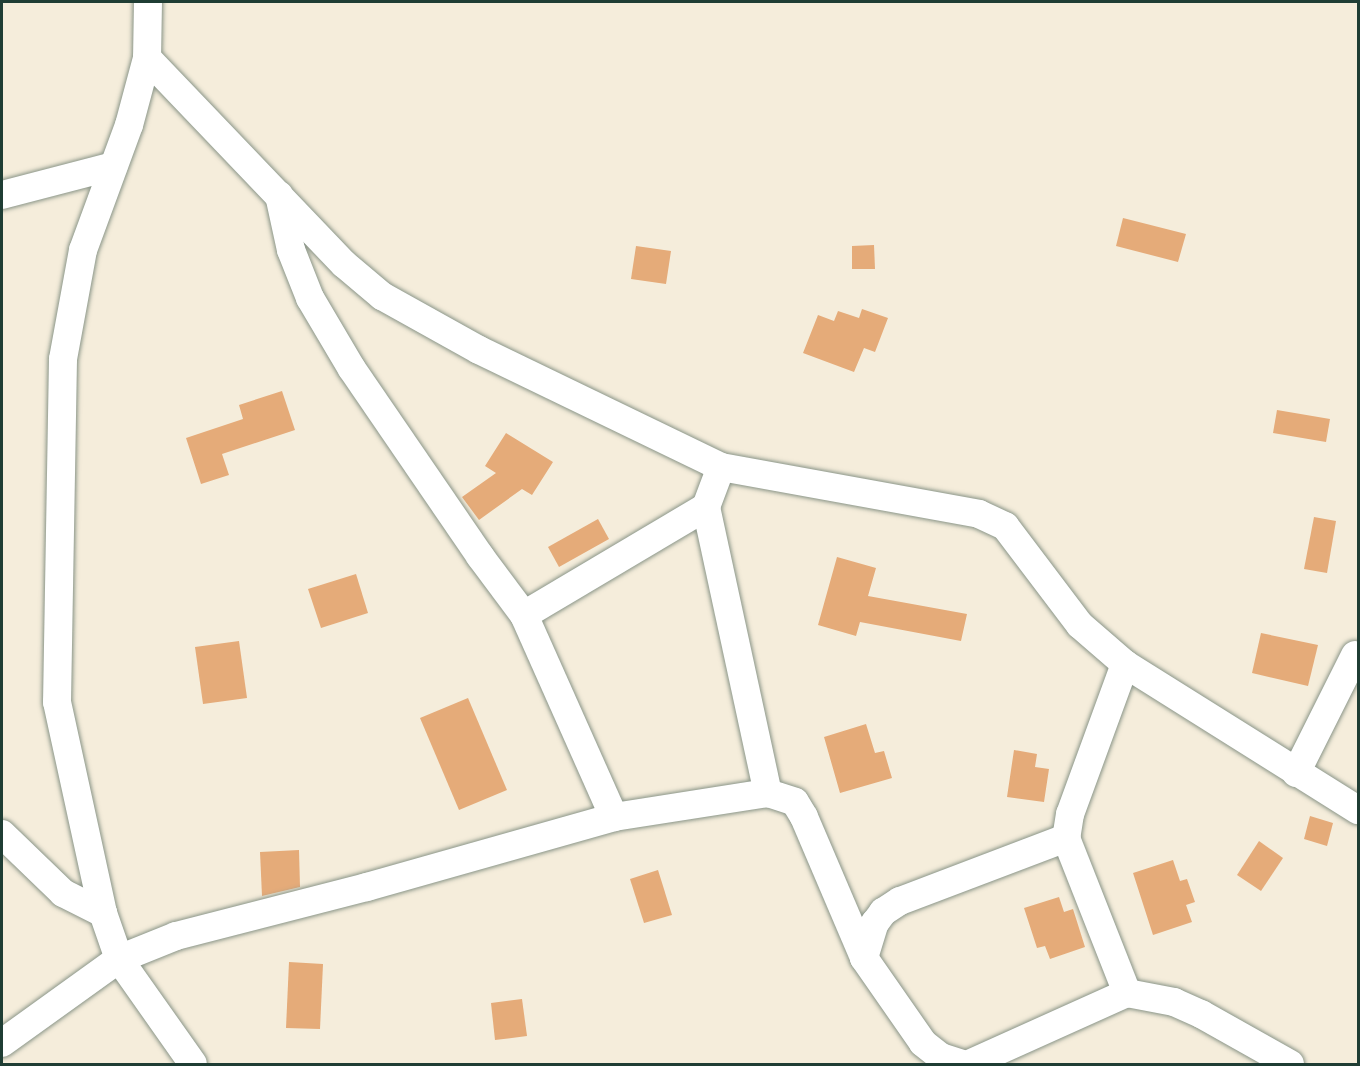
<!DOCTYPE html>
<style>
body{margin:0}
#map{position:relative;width:1360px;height:1066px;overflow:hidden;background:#f5eddb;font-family:Pangolin,sans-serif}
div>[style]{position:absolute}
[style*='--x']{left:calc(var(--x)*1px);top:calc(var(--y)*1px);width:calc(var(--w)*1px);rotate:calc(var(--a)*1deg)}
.building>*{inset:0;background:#e5ab79}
.roads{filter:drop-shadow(0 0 2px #8a9588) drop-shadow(0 0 2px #8a9588)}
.street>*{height:28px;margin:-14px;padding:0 14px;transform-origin:14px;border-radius:14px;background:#fff}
span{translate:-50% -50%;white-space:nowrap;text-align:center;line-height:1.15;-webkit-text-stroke:6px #fff;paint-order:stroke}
.frame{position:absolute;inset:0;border:3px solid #1f3d34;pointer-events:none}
</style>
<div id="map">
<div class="building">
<div style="clip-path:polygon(1123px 218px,1186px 234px,1178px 262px,1116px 246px)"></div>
<div style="clip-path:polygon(874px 245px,875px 269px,852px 269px,852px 246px)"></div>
<div style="clip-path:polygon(636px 246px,671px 251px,666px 284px,631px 279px)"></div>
<div style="clip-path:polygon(862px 309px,888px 318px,875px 352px,864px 348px,854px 372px,803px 353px,818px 315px,834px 321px,838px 311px,859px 318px)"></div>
<div style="clip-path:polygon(282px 391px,295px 430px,222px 454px,229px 475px,201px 484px,186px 438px,243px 419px,239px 405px)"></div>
<div style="clip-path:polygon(1277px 410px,1330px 419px,1326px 442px,1273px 433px)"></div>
<div style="clip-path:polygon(506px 433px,553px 462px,532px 495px,522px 489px,479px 520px,462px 497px,496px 473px,485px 466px)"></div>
<div style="clip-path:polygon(1314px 517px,1336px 521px,1327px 573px,1304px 569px)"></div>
<div style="clip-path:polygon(598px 519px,609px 539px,559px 567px,548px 547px)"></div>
<div style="clip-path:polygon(837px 557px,876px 568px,868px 596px,967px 614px,961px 641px,860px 622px,856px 636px,818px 625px)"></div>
<div style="clip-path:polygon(356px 574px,368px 613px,321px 628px,308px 589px)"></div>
<div style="clip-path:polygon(1261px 633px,1318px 645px,1308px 686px,1252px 673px)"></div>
<div style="clip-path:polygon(239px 641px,247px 698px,203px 704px,195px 647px)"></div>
<div style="clip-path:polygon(468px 698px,507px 790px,459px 810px,420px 718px)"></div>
<div style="clip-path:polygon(866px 724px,875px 753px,884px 751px,892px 778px,840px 793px,824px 737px)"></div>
<div style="clip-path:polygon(1014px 750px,1037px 754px,1035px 767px,1049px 769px,1044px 802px,1007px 797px)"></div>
<div style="clip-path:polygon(1310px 816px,1333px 823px,1327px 846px,1304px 839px)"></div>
<div style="clip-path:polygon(1259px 841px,1283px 858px,1261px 891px,1237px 875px)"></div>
<div style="clip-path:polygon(299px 850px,300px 887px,262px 896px,260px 852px)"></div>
<div style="clip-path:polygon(1173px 860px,1180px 881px,1187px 879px,1195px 902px,1186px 905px,1192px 922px,1153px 935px,1133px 873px)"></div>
<div style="clip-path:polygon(658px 870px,672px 915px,644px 923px,630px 879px)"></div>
<div style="clip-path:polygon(1059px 897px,1064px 912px,1073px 909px,1085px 947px,1050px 959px,1045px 946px,1037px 948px,1024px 908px)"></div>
<div style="clip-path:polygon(289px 962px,323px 964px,320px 1029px,286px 1028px)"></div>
<div style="clip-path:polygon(522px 999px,527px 1036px,495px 1040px,491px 1003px)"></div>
</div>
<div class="roads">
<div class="street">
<div style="--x:148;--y:2;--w:56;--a:91"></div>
<div style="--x:147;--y:58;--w:69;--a:105"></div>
<div style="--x:129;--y:125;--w:133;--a:110.2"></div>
<div style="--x:83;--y:250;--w:111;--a:100.4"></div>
<div style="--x:63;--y:359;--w:343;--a:91"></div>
<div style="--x:57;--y:702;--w:216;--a:77.7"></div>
<div style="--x:103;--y:913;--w:49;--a:70.8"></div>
<div style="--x:119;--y:959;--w:128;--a:54.8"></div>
<div style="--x:147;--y:58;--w:285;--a:46.3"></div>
<div style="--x:344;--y:264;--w:50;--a:40.1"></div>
<div style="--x:382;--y:296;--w:111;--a:29.1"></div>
<div style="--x:479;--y:350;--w:269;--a:25.8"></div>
<div style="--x:721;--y:467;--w:262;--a:10.3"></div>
<div style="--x:979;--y:514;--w:29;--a:25"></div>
<div style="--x:1005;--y:526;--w:124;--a:52.9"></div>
<div style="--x:1080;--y:625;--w:60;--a:40.9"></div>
<div style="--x:1125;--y:664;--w:275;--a:32.1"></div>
<div style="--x:2;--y:195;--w:115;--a:-14.6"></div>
<div style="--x:279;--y:195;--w:56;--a:77.7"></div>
<div style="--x:291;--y:250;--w:52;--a:68.4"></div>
<div style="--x:310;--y:298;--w:82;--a:59.4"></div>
<div style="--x:352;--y:369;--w:227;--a:55.6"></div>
<div style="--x:480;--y:556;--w:74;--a:53.3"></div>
<div style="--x:524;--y:615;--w:221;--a:66"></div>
<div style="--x:721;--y:467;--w:43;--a:110.6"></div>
<div style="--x:706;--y:507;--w:293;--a:77.8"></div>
<div style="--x:524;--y:615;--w:212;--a:-30.7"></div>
<div style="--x:1125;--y:664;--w:160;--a:110.1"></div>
<div style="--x:1070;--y:814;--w:24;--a:99"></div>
<div style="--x:1066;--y:838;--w:167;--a:68.5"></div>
<div style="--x:1296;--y:773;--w:132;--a:-63.4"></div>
<div style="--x:2;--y:834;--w:85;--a:44"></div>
<div style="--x:63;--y:893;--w:45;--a:26.6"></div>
<div style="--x:864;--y:958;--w:37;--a:-73"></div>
<div style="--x:875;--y:923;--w:14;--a:-54"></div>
<div style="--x:883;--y:912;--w:20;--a:-33"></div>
<div style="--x:900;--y:901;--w:178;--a:-20.8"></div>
<div style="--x:2;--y:1043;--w:144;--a:-35.7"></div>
<div style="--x:119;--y:959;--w:61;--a:-22"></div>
<div style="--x:176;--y:936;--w:197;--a:-14.4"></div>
<div style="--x:367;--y:887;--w:257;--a:-15.8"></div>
<div style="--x:614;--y:817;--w:156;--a:-8.9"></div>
<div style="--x:768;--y:793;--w:28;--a:18"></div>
<div style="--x:795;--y:802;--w:17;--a:59"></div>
<div style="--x:804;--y:817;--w:153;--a:66.9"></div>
<div style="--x:864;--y:958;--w:103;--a:55.2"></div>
<div style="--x:923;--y:1043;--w:23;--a:38"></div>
<div style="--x:941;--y:1057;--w:22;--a:18"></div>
<div style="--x:969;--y:1064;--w:173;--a:-24.2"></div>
<div style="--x:1127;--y:993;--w:48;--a:10.8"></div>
<div style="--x:1174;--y:1002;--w:30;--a:24"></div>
<div style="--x:1201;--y:1014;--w:102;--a:29.3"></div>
</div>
</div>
<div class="frame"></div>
</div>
